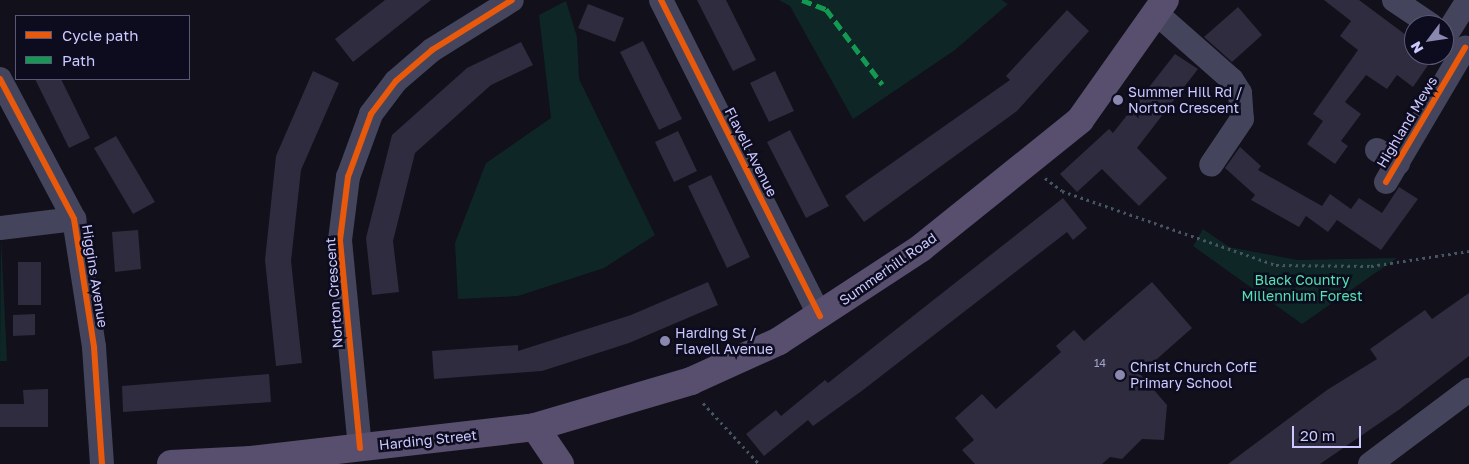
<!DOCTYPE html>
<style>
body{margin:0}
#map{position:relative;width:1469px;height:464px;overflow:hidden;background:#11101b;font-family:"Golos Text",sans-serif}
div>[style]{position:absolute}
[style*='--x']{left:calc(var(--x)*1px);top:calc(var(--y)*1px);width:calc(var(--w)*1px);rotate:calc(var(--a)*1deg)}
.green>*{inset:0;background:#0e2625}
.building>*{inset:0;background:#2e2c3e}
.path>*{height:3px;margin-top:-1.5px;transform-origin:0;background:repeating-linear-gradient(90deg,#455662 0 2.5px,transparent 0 6.5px)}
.minor>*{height:24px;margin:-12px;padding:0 12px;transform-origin:12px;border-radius:12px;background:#44455c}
.major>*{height:28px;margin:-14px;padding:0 14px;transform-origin:14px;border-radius:14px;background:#584e6e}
.quiet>*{height:5px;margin-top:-2.5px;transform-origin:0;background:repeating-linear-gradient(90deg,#139951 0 10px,transparent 0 15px)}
.cycleway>*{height:6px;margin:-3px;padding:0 3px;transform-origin:3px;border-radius:3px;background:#e8590c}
.dots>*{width:14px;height:14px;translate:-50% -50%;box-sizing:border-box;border:2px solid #0d0c1f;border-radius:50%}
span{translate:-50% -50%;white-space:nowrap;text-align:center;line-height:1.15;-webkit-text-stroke:5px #0d0c1f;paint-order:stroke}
.number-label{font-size:11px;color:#a4a2cf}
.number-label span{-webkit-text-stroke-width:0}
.poi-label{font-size:14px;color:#cbc9ff}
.left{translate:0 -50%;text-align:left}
.street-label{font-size:14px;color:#cbc9ff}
.park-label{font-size:14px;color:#53e2b1}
.legend{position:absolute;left:15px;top:15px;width:175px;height:65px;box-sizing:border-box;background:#0d0c1f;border:1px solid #595879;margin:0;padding:6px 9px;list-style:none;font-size:15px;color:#cbc9ff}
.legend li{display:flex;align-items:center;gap:10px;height:25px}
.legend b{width:25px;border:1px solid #595879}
.north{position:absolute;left:1404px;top:15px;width:50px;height:50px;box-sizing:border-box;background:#0d0c1f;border:1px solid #595879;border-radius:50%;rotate:239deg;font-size:14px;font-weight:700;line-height:20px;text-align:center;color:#cbc9ff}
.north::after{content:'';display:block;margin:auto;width:18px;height:22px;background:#8a88af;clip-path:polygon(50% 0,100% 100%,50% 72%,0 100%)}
.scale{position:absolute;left:1292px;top:426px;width:69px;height:22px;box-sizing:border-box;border:2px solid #cbc9ff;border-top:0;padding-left:6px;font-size:15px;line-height:18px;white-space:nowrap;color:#cbc9ff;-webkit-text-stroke:4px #0d0c1f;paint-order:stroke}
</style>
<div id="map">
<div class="green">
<div style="clip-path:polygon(779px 0,1002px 0,1008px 4px,955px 50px,853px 119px,790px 6px)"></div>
<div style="clip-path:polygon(566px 1px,577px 37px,579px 79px,655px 235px,604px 268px,518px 296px,458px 299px,455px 243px,486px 163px,551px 118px,539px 15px)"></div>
<div style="clip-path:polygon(1203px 229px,1229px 247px,1297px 260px,1397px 258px,1302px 324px,1193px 246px)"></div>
<div style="clip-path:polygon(1px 237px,7px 361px,0 361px)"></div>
</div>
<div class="building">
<div style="clip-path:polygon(385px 0,431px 0,353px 62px,335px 39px)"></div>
<div style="clip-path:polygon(697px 0,726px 0,756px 60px,733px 71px)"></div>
<div style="clip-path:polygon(1324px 0,1359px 0,1414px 41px,1414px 55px,1435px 55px,1413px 87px,1397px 75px,1387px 89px,1366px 75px,1345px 102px,1361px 114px,1341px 141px,1348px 146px,1335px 164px,1307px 144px,1323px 121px,1313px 114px,1358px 50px,1340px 36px,1351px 21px)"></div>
<div style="clip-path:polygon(588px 4px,624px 18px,615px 42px,578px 28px)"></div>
<div style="clip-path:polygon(1238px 7px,1262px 35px,1232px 62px,1204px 37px)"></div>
<div style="clip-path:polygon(1067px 10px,1089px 31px,1017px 111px,864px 222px,845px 196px,1010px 80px,1006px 76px)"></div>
<div style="clip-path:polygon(643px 41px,682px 119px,659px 130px,620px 52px)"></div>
<div style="clip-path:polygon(521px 42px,533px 65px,491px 85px,415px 153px,393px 241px,399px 292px,372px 295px,366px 238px,392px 135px,467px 68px)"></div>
<div style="clip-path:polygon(1175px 54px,1198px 69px,1137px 148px,1167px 178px,1139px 206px,1102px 169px,1077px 192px,1060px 174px,1109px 129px,1113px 133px)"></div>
<div style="clip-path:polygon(313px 71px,339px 83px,301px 170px,291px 261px,302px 363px,276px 366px,265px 260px,276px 156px)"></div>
<div style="clip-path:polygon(775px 71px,794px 111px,769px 122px,750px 83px)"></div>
<div style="clip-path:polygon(35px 79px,61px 79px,90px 138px,69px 148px)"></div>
<div style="clip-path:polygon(790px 130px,829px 206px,806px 218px,767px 142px)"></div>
<div style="clip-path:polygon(678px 131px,697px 171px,674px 182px,655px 142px)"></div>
<div style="clip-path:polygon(116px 136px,155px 202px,133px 214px,94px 148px)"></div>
<div style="clip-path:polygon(1240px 147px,1261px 166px,1258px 170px,1322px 206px,1330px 194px,1351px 209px,1359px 198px,1382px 213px,1399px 187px,1418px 199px,1381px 250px,1337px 220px,1328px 232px,1306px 216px,1299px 227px,1251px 200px,1255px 195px,1225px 168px)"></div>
<div style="clip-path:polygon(711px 175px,750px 257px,727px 268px,688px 186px)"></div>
<div style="clip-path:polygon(1063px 198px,1087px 228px,1073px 240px,1067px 232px,863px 390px,813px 426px,808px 420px,764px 456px,746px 434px,776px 410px,781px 416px,825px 380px,828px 383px)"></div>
<div style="clip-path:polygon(138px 230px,141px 269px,115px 272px,112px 232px)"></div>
<div style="clip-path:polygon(18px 262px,41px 262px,41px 305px,18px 305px)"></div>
<div style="clip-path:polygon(708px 282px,718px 305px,629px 343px,542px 371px,434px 379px,432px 351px,518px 345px,518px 351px,631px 315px)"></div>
<div style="clip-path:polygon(1152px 282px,1192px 328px,1140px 374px,1167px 405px,1164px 440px,1142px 439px,1122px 459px,1110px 457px,1102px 464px,975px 464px,962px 450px,974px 440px,955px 418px,982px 394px,996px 409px,1061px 352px,1056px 346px,1074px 330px,1084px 341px)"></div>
<div style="clip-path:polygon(1469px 293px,1469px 356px,1400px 409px,1320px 464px,1228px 464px,1327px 390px,1377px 359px,1370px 349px,1425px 310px,1432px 319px)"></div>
<div style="clip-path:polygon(35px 314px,35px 335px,13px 336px,13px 315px)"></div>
<div style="clip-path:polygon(269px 374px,271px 402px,123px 412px,122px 386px)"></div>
<div style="clip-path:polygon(48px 389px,48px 427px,0 427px,0 404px,24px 404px,23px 390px)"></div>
</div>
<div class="path">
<div style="--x:1045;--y:178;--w:21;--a:37"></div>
<div style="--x:1062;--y:191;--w:226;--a:19.1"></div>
<div style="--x:1276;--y:265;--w:95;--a:0.6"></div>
<div style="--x:1371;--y:266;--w:99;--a:-8.7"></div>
<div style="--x:703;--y:403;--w:83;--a:47.4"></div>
</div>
<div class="minor">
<div style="--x:661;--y:0;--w:354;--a:63.3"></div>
<div style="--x:1394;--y:0;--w:45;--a:34"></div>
<div style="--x:1156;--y:13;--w:101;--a:41.4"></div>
<div style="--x:1232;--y:80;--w:15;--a:58"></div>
<div style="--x:1240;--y:93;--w:26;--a:86"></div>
<div style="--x:1242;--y:119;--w:55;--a:124"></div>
<div style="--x:1446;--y:35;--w:41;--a:-57.8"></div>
<div style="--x:0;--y:79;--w:158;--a:62.1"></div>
<div style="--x:74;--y:219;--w:130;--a:81.1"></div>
<div style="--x:94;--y:347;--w:117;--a:86.1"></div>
<div style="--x:1377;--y:150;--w:25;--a:32"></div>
<div style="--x:1386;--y:182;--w:156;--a:-59.5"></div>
<div style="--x:0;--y:228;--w:75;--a:-6.9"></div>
<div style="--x:360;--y:448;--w:209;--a:-95.5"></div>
<div style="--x:340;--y:240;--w:64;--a:-82.8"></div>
<div style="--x:348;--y:177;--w:67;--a:-69.9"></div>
<div style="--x:371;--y:114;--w:41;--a:-52.9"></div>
<div style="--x:396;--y:81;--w:48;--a:-40.7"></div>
<div style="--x:432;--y:50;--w:94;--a:-32"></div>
<div style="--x:1370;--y:464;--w:124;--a:-36.8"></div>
</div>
<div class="major">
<div style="--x:535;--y:427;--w:45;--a:56"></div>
<div style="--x:171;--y:464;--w:80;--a:-2.9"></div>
<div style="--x:251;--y:460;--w:286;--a:-6.6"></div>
<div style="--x:535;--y:427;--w:163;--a:-16.4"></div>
<div style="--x:691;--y:381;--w:97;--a:-24.4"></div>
<div style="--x:779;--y:341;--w:170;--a:-33.2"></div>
<div style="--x:921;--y:248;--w:204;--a:-38.8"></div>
<div style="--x:1080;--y:120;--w:147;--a:-54.7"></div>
</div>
<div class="quiet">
<div style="--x:802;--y:0;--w:26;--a:21"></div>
<div style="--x:826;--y:9;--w:94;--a:53.3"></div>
</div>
<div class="cycleway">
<div style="--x:661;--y:0;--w:354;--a:63.3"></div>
<div style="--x:0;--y:79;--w:158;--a:62.1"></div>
<div style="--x:74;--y:219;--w:130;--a:81.1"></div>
<div style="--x:94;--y:347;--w:117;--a:86.1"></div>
<div style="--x:1386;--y:182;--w:156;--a:-59.5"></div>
<div style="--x:360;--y:448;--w:209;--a:-95.5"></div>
<div style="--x:340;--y:240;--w:64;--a:-82.8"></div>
<div style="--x:348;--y:177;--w:67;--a:-69.9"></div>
<div style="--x:371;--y:114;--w:41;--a:-52.9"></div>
<div style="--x:396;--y:81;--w:48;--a:-40.7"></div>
<div style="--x:432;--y:50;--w:94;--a:-32"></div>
</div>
<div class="dots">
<div style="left:1118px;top:100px;background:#8a88af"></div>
<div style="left:665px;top:341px;background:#8a88af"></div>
<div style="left:1120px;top:375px;background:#8a88af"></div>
</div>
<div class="number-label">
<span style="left:1100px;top:363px">14</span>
</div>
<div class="poi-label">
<span class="left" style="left:1128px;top:100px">Summer Hill Rd /<br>Norton Crescent</span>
<span class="left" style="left:675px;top:341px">Harding St /<br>Flavell Avenue</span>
<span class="left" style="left:1130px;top:375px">Christ Church CofE<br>Primary School</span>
</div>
<div class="street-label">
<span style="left:1407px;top:122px;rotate:-59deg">Highland Mews</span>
<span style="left:751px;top:152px;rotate:63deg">Flavell Avenue</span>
<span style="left:888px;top:269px;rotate:-35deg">Summerhill Road</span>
<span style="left:95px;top:276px;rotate:81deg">Higgins Avenue</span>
<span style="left:334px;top:293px;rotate:-94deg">Norton Crescent</span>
<span style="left:428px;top:440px;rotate:-6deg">Harding Street</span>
</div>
<div class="park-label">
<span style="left:1302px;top:288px">Black Country<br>Millennium Forest</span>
</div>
<ul class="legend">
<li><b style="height:6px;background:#e8590c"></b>Cycle path</li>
<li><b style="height:6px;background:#139951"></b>Path</li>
</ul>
<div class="north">N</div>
<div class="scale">20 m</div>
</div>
